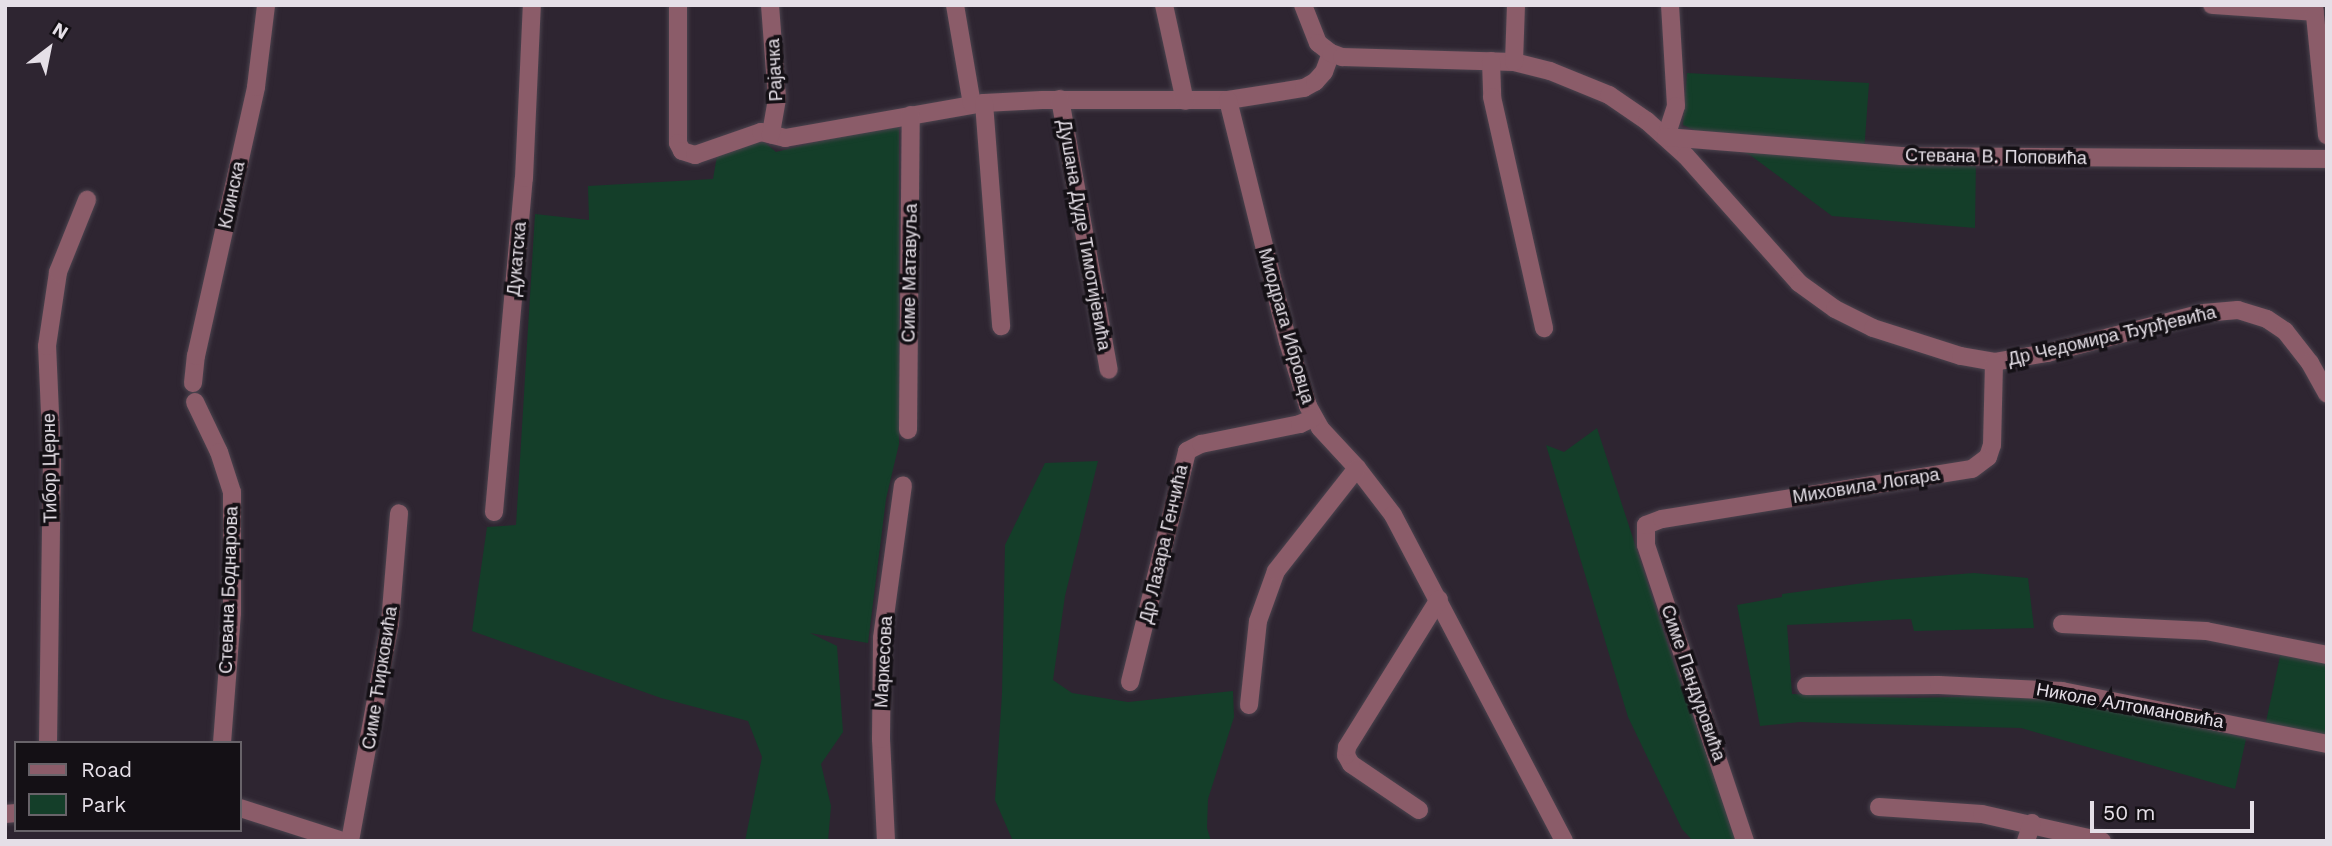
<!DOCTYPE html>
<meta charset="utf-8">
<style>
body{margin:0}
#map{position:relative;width:2332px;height:846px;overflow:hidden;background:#2e2531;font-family:"Work Sans",sans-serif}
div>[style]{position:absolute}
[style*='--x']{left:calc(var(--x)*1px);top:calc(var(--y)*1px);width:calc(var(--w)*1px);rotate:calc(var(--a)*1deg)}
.green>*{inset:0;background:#143e29}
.roads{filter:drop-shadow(0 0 2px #4b434e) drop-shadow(0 0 2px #4b434e)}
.minor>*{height:18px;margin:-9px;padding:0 9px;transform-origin:9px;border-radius:9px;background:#8b5c69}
span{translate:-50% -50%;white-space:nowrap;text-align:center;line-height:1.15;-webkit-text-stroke:7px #141015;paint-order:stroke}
.street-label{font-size:18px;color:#e5dfe7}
.frame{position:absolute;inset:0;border:7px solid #e5dfe7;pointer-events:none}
.legend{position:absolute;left:14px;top:741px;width:228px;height:91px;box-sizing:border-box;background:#141015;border:2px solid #686369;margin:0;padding:9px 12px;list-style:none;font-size:21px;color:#e5dfe7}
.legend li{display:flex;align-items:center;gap:14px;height:35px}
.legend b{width:35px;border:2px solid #686369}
.north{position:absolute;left:14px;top:14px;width:70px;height:70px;-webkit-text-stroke:5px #141015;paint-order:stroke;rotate:32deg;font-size:19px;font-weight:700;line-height:28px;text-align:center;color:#e5dfe7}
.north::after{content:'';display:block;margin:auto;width:24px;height:32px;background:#e5dfe7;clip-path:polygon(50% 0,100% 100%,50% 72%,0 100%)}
.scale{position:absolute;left:2090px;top:801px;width:164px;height:32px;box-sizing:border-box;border:4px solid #e5dfe7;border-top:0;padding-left:9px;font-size:21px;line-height:24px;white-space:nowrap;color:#e5dfe7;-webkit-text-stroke:5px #141015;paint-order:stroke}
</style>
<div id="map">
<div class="green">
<div style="clip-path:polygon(1687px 73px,1869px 83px,1864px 153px,1976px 158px,1975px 228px,1832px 216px,1750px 155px,1683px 125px)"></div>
<div style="clip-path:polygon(899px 121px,899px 444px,886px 499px,868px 643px,810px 633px,837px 646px,843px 732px,821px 764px,831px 806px,828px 841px,745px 841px,762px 757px,748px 721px,661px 698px,472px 631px,487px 527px,516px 525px,535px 214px,589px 220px,588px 186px,713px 179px,717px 156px,762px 140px,776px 152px)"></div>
<div style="clip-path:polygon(1597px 428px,1678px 676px,1738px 841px,1693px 841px,1682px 829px,1628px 717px,1546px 445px,1564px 452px)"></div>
<div style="clip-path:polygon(1098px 461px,1065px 596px,1053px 680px,1072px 693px,1128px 702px,1233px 691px,1234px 717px,1208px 799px,1207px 828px,1211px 841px,1013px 841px,995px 800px,1002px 694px,1005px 545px,1045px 463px)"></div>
<div style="clip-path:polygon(1974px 573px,2028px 578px,2034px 628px,1914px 631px,1911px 619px,1787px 625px,1792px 694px,1912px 698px,2031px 695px,2192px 723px,2246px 739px,2235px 789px,2021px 728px,1800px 722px,1760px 726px,1737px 605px,1782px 597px,1782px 594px,1886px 580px)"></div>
<div style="clip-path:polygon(2282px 647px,2327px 655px,2327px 744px,2264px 731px)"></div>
</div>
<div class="roads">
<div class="minor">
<div style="--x:678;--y:5;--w:138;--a:90"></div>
<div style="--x:678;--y:143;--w:9;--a:63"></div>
<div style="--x:682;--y:151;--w:14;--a:17"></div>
<div style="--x:695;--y:155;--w:70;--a:-19.2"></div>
<div style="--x:761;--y:132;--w:25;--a:14"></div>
<div style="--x:785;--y:138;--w:202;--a:-10"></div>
<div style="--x:984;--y:103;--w:58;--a:-3"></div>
<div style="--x:1042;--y:100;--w:186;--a:0"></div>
<div style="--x:1228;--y:100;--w:77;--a:-9"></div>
<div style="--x:1304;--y:88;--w:13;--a:-29"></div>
<div style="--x:1315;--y:82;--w:13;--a:-48"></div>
<div style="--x:1324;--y:72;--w:20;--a:-70"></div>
<div style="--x:770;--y:5;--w:94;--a:85.7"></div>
<div style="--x:777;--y:99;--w:36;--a:100"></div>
<div style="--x:955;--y:5;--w:100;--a:80.3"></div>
<div style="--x:1164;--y:5;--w:98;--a:77.7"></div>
<div style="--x:1303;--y:5;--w:41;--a:68.5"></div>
<div style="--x:1318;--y:43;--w:16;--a:38"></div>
<div style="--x:1331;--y:53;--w:12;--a:20"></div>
<div style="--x:1342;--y:57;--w:172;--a:1.7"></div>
<div style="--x:1514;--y:62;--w:37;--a:14"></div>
<div style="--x:1550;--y:71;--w:64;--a:22.1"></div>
<div style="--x:1609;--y:95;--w:46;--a:34.4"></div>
<div style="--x:1647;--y:121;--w:52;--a:41.9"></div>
<div style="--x:1686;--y:156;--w:170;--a:48.3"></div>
<div style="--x:1799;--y:283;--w:44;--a:35.8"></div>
<div style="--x:1835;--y:309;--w:42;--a:26.6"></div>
<div style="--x:1873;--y:328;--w:92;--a:17.7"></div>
<div style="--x:1961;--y:356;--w:34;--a:10"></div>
<div style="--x:1994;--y:362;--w:54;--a:-9.6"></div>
<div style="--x:2047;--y:353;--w:161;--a:-14.4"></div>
<div style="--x:2203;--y:313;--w:35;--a:-5"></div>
<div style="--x:2238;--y:310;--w:30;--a:17"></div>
<div style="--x:2267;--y:319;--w:22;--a:34"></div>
<div style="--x:2285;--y:331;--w:41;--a:52"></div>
<div style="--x:2310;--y:363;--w:35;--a:61"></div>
<div style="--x:1670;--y:5;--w:101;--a:86.6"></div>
<div style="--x:1676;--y:106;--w:33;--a:108"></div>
<div style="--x:1666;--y:137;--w:236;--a:4.6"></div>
<div style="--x:1901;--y:156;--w:426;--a:0.4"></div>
<div style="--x:2212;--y:5;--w:103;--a:3.9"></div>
<div style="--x:2314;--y:5;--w:131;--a:84.3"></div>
<div style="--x:1491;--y:61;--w:36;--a:88"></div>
<div style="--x:1492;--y:97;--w:237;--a:77.3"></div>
<div style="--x:1514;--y:62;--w:57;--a:-88"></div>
<div style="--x:1060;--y:99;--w:275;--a:79.8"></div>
<div style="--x:1228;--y:100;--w:249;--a:76.1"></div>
<div style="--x:1288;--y:342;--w:67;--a:72.6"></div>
<div style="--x:1308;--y:406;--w:25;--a:61"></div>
<div style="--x:1320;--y:428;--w:54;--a:47.2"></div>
<div style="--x:1357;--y:468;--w:59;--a:52.5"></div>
<div style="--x:1393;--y:515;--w:368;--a:62.3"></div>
<div style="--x:984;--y:103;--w:224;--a:85.6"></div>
<div style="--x:193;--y:383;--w:27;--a:-84"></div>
<div style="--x:196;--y:356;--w:276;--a:-77.4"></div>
<div style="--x:256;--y:87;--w:83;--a:-83"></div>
<div style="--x:195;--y:402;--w:55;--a:64.4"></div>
<div style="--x:219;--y:452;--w:42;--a:72"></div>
<div style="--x:232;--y:492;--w:121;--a:90"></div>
<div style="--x:232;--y:613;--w:130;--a:94.4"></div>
<div style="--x:908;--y:430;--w:315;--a:-89.5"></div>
<div style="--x:494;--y:512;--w:335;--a:-84.9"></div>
<div style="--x:524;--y:178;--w:173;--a:-87.4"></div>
<div style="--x:2062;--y:624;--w:144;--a:2.8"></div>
<div style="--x:2206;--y:631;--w:123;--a:11.2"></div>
<div style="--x:1130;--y:682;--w:238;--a:-76.1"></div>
<div style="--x:1187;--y:451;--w:16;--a:-27"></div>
<div style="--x:1201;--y:444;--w:101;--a:-11.4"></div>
<div style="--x:1300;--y:424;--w:14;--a:-25"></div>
<div style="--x:1806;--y:686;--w:133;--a:-0.4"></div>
<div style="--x:1939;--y:685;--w:123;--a:2.8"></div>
<div style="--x:2062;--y:691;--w:270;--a:11.3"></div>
<div style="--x:1249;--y:705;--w:84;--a:-83.9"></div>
<div style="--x:1258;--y:621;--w:53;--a:-70.2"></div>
<div style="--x:1276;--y:571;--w:131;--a:-51.8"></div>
<div style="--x:48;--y:743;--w:284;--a:-89.2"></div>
<div style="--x:52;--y:459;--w:113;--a:-92.5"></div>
<div style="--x:47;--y:346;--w:75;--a:-81.5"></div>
<div style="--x:58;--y:272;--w:78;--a:-68.1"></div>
<div style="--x:1879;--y:807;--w:103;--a:3.9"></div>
<div style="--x:1982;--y:814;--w:123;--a:12.7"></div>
<div style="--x:240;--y:808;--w:108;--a:17.8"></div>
<div style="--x:1419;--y:810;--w:82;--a:-145.9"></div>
<div style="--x:1351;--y:764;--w:10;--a:-119"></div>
<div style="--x:1346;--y:755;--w:8;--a:-83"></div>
<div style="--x:1347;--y:747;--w:174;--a:-58.1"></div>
<div style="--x:5;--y:814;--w:11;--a:-5"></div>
<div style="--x:350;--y:841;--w:222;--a:-79.6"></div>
<div style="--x:390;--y:623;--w:110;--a:-85.3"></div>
<div style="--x:886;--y:841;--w:102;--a:-92.8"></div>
<div style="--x:881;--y:739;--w:101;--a:-89.4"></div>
<div style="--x:882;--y:638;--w:154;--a:-82.2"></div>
<div style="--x:1745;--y:841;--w:312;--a:-108.5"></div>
<div style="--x:1646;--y:545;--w:20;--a:-90"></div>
<div style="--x:1646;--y:525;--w:17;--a:-21"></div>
<div style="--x:1662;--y:519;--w:314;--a:-9.2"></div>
<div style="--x:1972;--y:469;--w:20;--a:-37"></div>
<div style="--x:1988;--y:457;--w:13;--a:-72"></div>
<div style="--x:1992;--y:445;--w:83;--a:-88.6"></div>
<div style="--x:2026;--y:841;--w:19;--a:-72"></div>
</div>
</div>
<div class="street-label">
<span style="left:775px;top:70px;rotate:-93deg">Рајачка</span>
<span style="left:1996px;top:157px;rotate:1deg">Стевана В. Поповића</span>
<span style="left:232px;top:195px;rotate:-78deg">Клинска</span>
<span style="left:1084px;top:235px;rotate:80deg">Душана Дуде Тимотијевића</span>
<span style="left:517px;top:259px;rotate:-85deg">Дукатска</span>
<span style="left:910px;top:273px;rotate:-89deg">Симе Матавуља</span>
<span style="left:1286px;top:326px;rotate:74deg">Миодрага Ибровца</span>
<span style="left:2112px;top:336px;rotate:-13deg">Др Чедомира Ђурђевића</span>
<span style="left:50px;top:468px;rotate:-91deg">Тибор Церне</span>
<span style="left:1866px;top:486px;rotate:-9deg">Миховила Логара</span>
<span style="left:1164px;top:544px;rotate:-77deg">Др Лазара Генчића</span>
<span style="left:229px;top:590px;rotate:-88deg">Стевана Боднарова</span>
<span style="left:884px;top:662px;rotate:-87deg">Маркесова</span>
<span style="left:380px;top:678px;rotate:-81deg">Симе Ћирковића</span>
<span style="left:1693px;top:683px;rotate:71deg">Симе Пандуровића</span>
<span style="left:2130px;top:706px;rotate:10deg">Николе Алтомановића</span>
</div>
<div class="frame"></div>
<ul class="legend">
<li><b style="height:9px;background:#8b5c69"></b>Road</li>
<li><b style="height:19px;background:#143e29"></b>Park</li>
</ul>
<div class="north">N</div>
<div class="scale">50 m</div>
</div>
